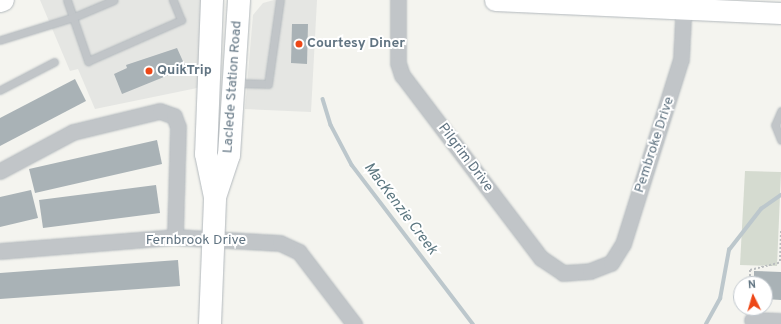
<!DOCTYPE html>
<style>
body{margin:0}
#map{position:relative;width:781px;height:324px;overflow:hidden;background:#f4f4ef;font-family:Overpass,sans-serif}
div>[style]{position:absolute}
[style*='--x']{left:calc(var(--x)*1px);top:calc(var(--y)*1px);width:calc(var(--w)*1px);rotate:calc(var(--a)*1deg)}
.built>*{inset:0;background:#e5e6e3}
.green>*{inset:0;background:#d5dbd0}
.stream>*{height:3.5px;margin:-1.75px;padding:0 1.75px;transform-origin:1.75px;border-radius:1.75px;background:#bcc7cc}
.building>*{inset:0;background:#a9b2b6}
.path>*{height:2px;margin-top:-1px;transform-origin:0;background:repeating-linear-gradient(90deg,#babdbf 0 2px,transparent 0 4px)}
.roads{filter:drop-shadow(0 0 1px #b3b9bd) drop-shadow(0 0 1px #b3b9bd)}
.lane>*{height:7px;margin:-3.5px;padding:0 3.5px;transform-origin:3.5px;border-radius:3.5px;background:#c1c5c8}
.street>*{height:15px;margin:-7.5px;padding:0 7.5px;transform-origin:7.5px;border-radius:7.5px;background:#c1c5c8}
.secondary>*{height:21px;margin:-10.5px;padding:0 10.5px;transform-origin:10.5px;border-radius:10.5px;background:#fff}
.primary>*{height:22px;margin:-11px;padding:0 11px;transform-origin:11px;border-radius:11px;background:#fff}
.dots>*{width:11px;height:11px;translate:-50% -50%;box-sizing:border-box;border:2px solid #fff;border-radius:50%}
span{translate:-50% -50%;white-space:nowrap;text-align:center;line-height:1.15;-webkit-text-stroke:4px #fff;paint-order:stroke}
.poi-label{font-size:14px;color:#617482;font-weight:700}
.left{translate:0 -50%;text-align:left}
.street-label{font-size:14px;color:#617482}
.water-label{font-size:15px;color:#5c7780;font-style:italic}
.north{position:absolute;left:733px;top:276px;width:40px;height:40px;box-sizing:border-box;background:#fff;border:1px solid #c0c7cd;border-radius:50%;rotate:355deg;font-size:11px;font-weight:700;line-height:16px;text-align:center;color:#617482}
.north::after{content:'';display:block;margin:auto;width:14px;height:18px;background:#ed4717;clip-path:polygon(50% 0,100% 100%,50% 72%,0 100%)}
</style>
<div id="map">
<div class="built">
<div style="clip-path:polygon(40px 0,206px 0,202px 87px,95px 109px,78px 69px,70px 71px)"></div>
<div style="clip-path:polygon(274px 0,317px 0,311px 112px,245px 109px,253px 15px,263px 3px)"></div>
</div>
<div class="green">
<div style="clip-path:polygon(745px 171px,781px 172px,777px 266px,740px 265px)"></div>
</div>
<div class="stream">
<div style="--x:323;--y:99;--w:27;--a:73"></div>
<div style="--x:331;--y:125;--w:45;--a:62.3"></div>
<div style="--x:352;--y:165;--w:200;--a:52.7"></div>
<div style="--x:706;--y:324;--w:29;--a:-61"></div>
<div style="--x:720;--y:299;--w:50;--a:-79.6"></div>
<div style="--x:729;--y:250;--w:52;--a:-52"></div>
<div style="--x:761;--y:209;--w:24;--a:-35"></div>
</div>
<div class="building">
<div style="clip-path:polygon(292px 24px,308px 24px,307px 64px,291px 63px)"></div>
<div style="clip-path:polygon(177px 48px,186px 68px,122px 94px,114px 74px,127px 68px,126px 65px)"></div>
<div style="clip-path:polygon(75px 79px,86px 101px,0 146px,0 118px)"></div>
<div style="clip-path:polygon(157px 140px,162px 164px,35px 193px,29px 169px)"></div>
<div style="clip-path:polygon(156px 185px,160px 213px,43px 228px,39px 200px)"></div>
<div style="clip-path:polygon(31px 190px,38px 218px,0 227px,0 197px)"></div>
<div style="clip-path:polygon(178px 260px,180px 286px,0 299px,0 273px)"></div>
<div style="clip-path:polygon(754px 271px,781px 272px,781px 300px,765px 299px,765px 284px,754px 284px)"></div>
</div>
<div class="path">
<div style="--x:780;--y:261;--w:31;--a:-88"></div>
<div style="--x:750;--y:284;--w:14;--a:-90"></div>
<div style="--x:750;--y:270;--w:32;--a:-14"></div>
</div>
<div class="roads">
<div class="lane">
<div style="--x:67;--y:0;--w:65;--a:71"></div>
<div style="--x:88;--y:61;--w:102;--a:-23.8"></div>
<div style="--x:181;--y:20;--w:22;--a:-112"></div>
<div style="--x:0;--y:40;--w:77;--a:-17.3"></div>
<div style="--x:74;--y:17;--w:43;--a:-23"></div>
<div style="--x:237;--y:83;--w:31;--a:2"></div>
<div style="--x:268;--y:84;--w:85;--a:-81.9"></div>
<div style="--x:0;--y:90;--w:61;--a:-27.4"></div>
<div style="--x:781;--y:111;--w:15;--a:113"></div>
<div style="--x:775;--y:125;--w:16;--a:68"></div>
</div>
<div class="street">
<div style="--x:398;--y:0;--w:63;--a:90"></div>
<div style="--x:398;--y:63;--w:13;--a:72"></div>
<div style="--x:402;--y:75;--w:230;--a:52.8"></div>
<div style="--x:541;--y:258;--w:27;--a:34"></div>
<div style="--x:563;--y:273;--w:27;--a:-4"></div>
<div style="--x:590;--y:271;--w:22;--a:-21"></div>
<div style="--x:611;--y:263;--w:22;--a:-58"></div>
<div style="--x:623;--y:244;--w:194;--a:-72.6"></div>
<div style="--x:681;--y:59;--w:59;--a:-87.1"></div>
<div style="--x:0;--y:171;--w:83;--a:-28.1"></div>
<div style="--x:73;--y:132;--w:89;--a:-13.6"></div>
<div style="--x:160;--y:111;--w:15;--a:20"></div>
<div style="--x:174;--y:116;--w:12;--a:70"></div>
<div style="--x:178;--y:127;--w:110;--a:91.6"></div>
<div style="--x:0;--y:251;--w:176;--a:-4.6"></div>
<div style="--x:175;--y:237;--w:105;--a:3.3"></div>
<div style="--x:280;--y:243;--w:21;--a:25"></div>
<div style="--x:299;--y:252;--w:91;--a:52.6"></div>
<div style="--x:752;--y:320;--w:29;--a:2"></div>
</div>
<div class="secondary">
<div style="--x:495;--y:0;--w:286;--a:2.6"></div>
</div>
<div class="primary">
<div style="--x:212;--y:0;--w:154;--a:92.2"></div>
<div style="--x:206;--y:154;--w:44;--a:78.2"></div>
<div style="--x:0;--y:1;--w:3;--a:-18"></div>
<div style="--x:210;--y:324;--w:127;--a:-87.7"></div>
<div style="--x:215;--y:197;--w:44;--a:-71.6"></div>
<div style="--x:229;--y:155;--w:155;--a:-86.3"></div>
</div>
</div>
<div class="dots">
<div style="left:299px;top:44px;background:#ed4717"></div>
<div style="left:149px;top:71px;background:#ed4717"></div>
</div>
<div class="poi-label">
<span class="left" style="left:307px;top:44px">Courtesy Diner</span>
<span class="left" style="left:157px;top:71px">QuikTrip</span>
</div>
<div class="street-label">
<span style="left:233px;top:87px;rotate:-86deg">Laclede Station Road</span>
<span style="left:655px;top:145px;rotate:-72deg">Pembroke Drive</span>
<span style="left:465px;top:158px;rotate:53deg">Pilgrim Drive</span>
<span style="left:196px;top:241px">Fernbrook Drive</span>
</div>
<div class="water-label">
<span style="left:400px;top:209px;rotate:53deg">MacKenzie Creek</span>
</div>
<div class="north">N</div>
</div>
